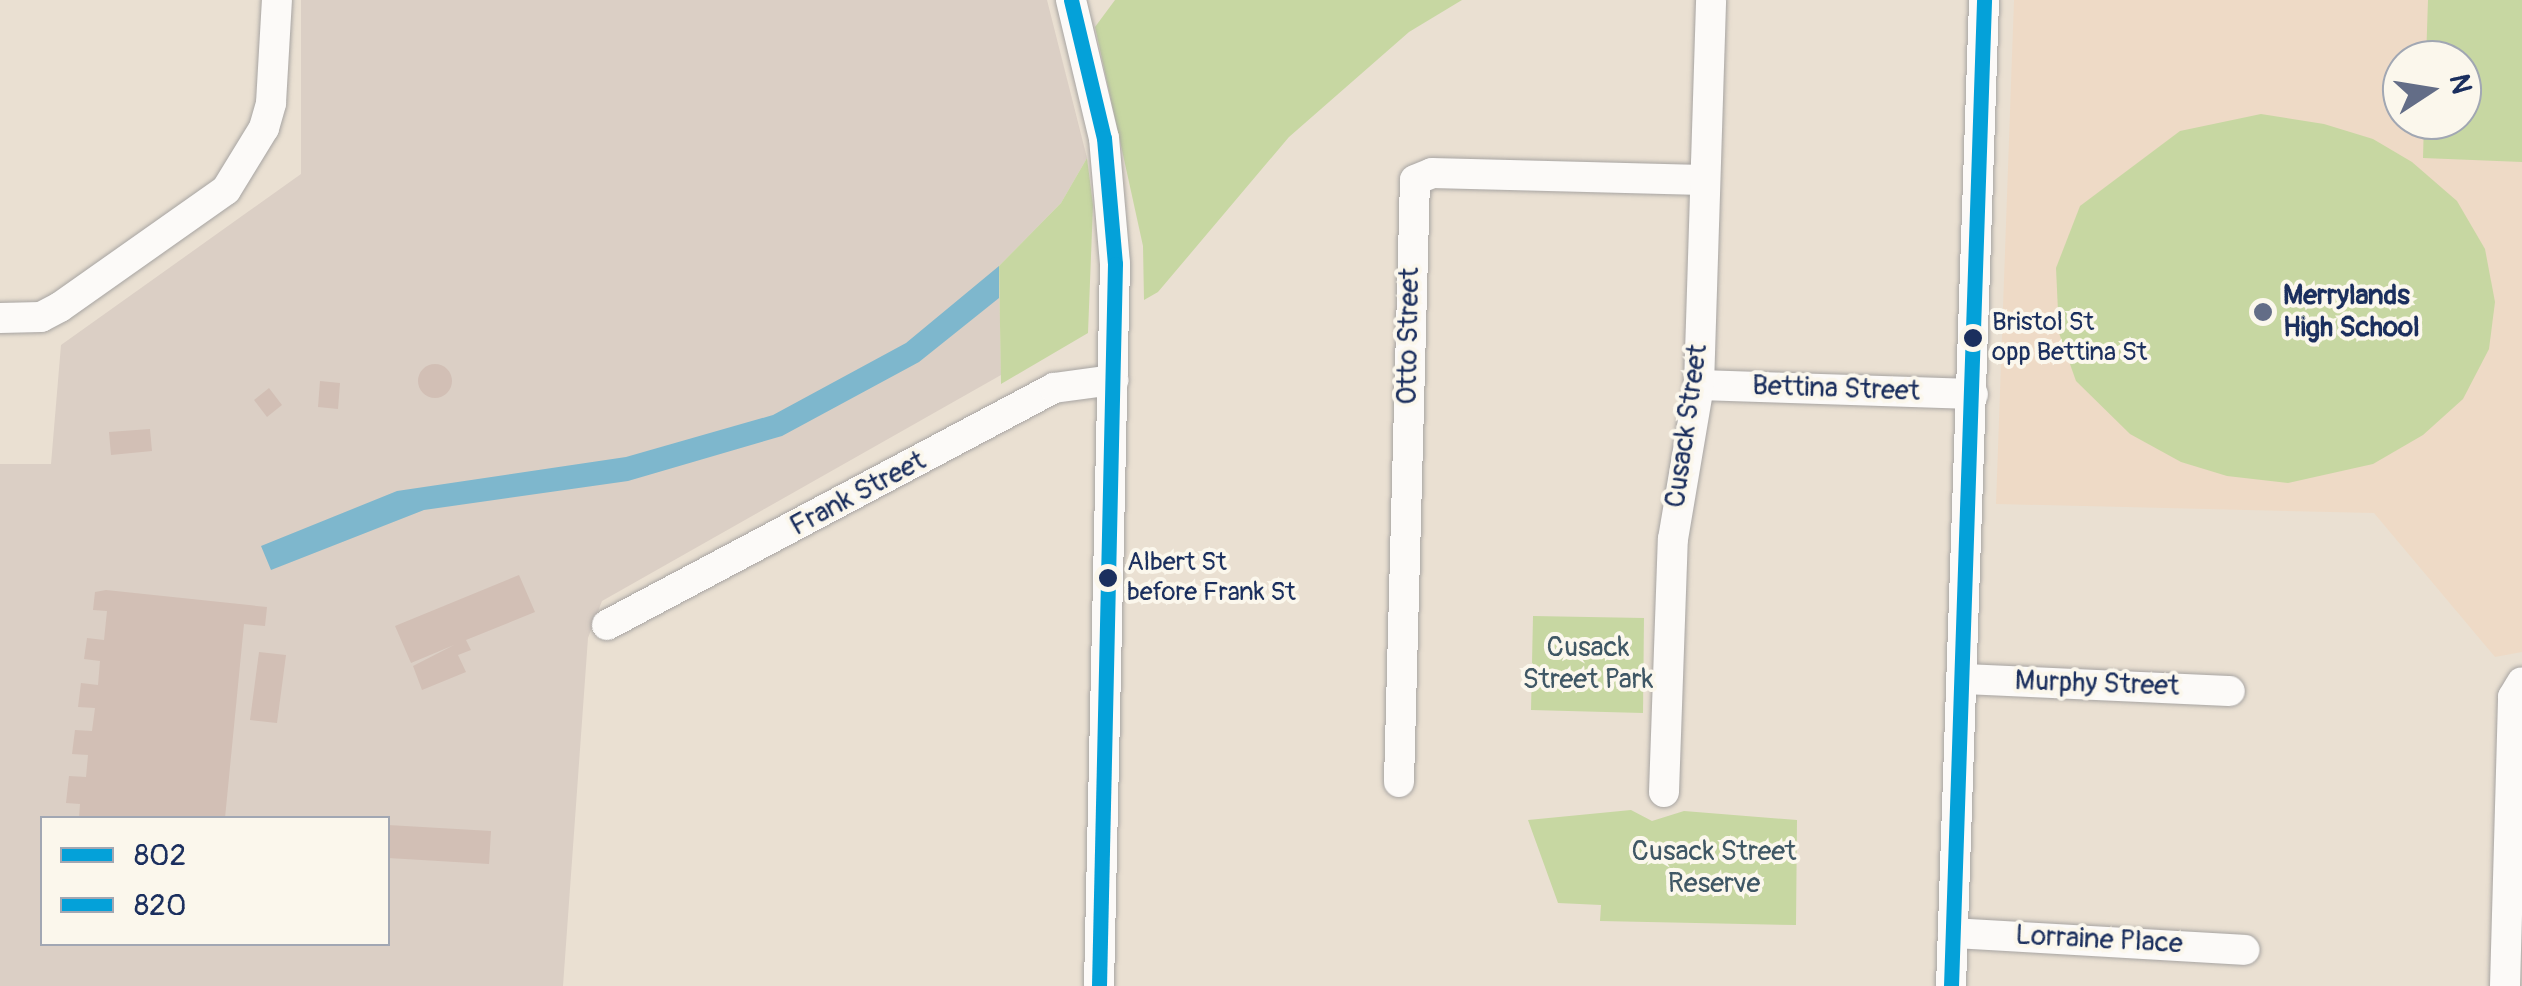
<!DOCTYPE html>
<style>
body{margin:0}
#map{position:relative;width:2522px;height:986px;overflow:hidden;background:#eae0d2;font-family:Pangolin,sans-serif}
div>[style]{position:absolute}
[style*='--x']{left:calc(var(--x)*1px);top:calc(var(--y)*1px);width:calc(var(--w)*1px);rotate:calc(var(--a)*1deg)}
.built>*{inset:0;background:#eedac6}
.industrial>*{inset:0;background:#dbcfc5}
.green>*{inset:0;background:#c7d7a2}
.water>*{inset:0;background:#7eb7cd}
.building>*{inset:0;background:#d2bfb5}
.round{border-radius:50%}
.roads{filter:drop-shadow(0 0 2px #a7a4a2) drop-shadow(0 0 2px #a7a4a2)}
.minor>*{height:30px;margin:-15px;padding:0 15px;transform-origin:15px;border-radius:15px;background:#fcfaf8}
.bus-1>*{height:15px;margin:-7.5px;padding:0 7.5px;transform-origin:7.5px;border-radius:7.5px;background:#04a1d9}
.bus-2>*{height:15px;margin:-7.5px;padding:0 7.5px;transform-origin:7.5px;border-radius:7.5px;background:#04a1d9}
.dots>*{width:28px;height:28px;translate:-50% -50%;box-sizing:border-box;border:5px solid #fbf7ec;border-radius:50%}
span{translate:-50% -50%;white-space:nowrap;text-align:center;line-height:1.15;-webkit-text-stroke:8px #fbf7ec;paint-order:stroke}
.bus-label{font-size:26px;color:#1b2f5e}
.left{translate:0 -50%;text-align:left}
.poi-label{font-size:28px;color:#1b2f5e;font-weight:700}
.street-label{font-size:28px;color:#1b2f5e}
.park-label{font-size:28px;color:#3f5765}
.legend{position:absolute;left:40px;top:816px;width:350px;height:130px;box-sizing:border-box;background:#fbf7ec;border:2px solid #a1a7b3;margin:0;padding:12px 18px;list-style:none;font-size:30px;color:#1b2f5e}
.legend li{display:flex;align-items:center;gap:20px;height:50px}
.legend b{width:50px;border:2px solid #a1a7b3}
.north{position:absolute;left:2382px;top:40px;width:100px;height:100px;box-sizing:border-box;background:#fbf7ec;border:2px solid #a1a7b3;border-radius:50%;rotate:78deg;font-size:28px;font-weight:700;line-height:40px;text-align:center;color:#1b2f5e}
.north::after{content:'';display:block;margin:auto;width:35px;height:45px;background:#636d87;clip-path:polygon(50% 0,100% 100%,50% 72%,0 100%)}
</style>
<div id="map">
<div class="built">
<div style="clip-path:polygon(evenodd,2014px 0,2522px 0,2522px 652px,2495px 657px,2374px 513px,1996px 504px,2014px 0,2402px 60px,2462px 60px,2462px 120px,2402px 120px,2402px 60px)"></div>
</div>
<div class="industrial">
<div style="clip-path:polygon(evenodd,301px 0,1047px 0,1087px 158px,1061px 203px,999px 266px,1001px 375px,602px 601px,588px 638px,563px 986px,0 986px,0 464px,51px 464px,61px 345px,301px 174px,301px 0,42px 818px,388px 818px,388px 944px,42px 944px,42px 818px)"></div>
</div>
<div class="green">
<div style="clip-path:polygon(1115px 0,1462px 0,1409px 32px,1289px 137px,1158px 292px,1144px 300px,1143px 246px,1095px 27px)"></div>
<div style="clip-path:polygon(2428px 0,2522px 0,2522px 162px,2423px 158px,2424px 120px,2462px 120px,2462px 60px,2426px 60px)"></div>
<div style="clip-path:polygon(2261px 114px,2324px 124px,2373px 139px,2412px 162px,2457px 201px,2485px 249px,2495px 302px,2489px 349px,2463px 399px,2423px 435px,2373px 464px,2288px 483px,2227px 476px,2181px 462px,2130px 434px,2076px 381px,2059px 333px,2056px 268px,2080px 206px,2180px 131px)"></div>
<div style="clip-path:polygon(1087px 158px,1093px 205px,1088px 333px,1001px 384px,999px 266px,1061px 203px)"></div>
<div style="clip-path:polygon(1533px 616px,1644px 618px,1643px 713px,1531px 710px)"></div>
<div style="clip-path:polygon(1631px 810px,1652px 821px,1684px 811px,1797px 820px,1796px 925px,1600px 921px,1601px 905px,1558px 903px,1528px 820px)"></div>
</div>
<div class="water">
<div style="clip-path:polygon(999px 266px,999px 298px,919px 362px,782px 436px,628px 481px,424px 510px,271px 570px,261px 546px,397px 491px,626px 457px,773px 415px,906px 343px)"></div>
</div>
<div class="building">
<div class="round" style="left:418px;top:364px;width:34px;height:34px"></div>
<div style="clip-path:polygon(320px 381px,340px 383px,338px 409px,318px 407px)"></div>
<div style="clip-path:polygon(269px 388px,282px 405px,267px 417px,254px 400px)"></div>
<div style="clip-path:polygon(150px 429px,152px 451px,111px 455px,109px 432px)"></div>
<div style="clip-path:polygon(519px 575px,535px 612px,466px 640px,471px 650px,458px 655px,466px 672px,422px 690px,413px 666px,454px 645px,411px 663px,395px 626px)"></div>
<div style="clip-path:polygon(106px 590px,267px 607px,265px 626px,244px 624px,225px 818px,79px 818px,80px 804px,66px 803px,69px 776px,86px 777px,88px 755px,72px 754px,75px 730px,92px 731px,95px 708px,78px 707px,81px 683px,98px 685px,100px 661px,84px 659px,87px 638px,104px 640px,107px 611px,93px 610px,95px 592px)"></div>
<div style="clip-path:polygon(259px 652px,286px 655px,277px 723px,250px 720px)"></div>
<div style="clip-path:polygon(388px 825px,491px 831px,489px 864px,388px 858px)"></div>
</div>
<div class="roads">
<div class="minor">
<div style="--x:1071;--y:0;--w:142;--a:76.6"></div>
<div style="--x:1104;--y:138;--w:126;--a:85"></div>
<div style="--x:1115;--y:264;--w:722;--a:91.27"></div>
<div style="--x:0;--y:318;--w:41;--a:-1.4"></div>
<div style="--x:41;--y:317;--w:21;--a:-28"></div>
<div style="--x:60;--y:307;--w:203;--a:-35.2"></div>
<div style="--x:226;--y:190;--w:73;--a:-58.5"></div>
<div style="--x:264;--y:128;--w:26;--a:-74"></div>
<div style="--x:271;--y:103;--w:103;--a:-86.7"></div>
<div style="--x:1699;--y:385;--w:274;--a:1.9"></div>
<div style="--x:607;--y:625;--w:506;--a:-27.93"></div>
<div style="--x:1054;--y:388;--w:60;--a:-7.7"></div>
<div style="--x:1963;--y:679;--w:267;--a:2.6"></div>
<div style="--x:1399;--y:782;--w:602;--a:-88.48"></div>
<div style="--x:1415;--y:180;--w:18;--a:-22"></div>
<div style="--x:1432;--y:173;--w:271;--a:1.5"></div>
<div style="--x:1664;--y:792;--w:253;--a:-88"></div>
<div style="--x:1673;--y:539;--w:156;--a:-80.4"></div>
<div style="--x:1699;--y:385;--w:385;--a:-88.2"></div>
<div style="--x:1953;--y:933;--w:292;--a:3.3"></div>
<div style="--x:1951;--y:986;--w:987;--a:-88.08"></div>
<div style="--x:2505;--y:986;--w:289;--a:-88.4"></div>
<div style="--x:2513;--y:697;--w:17;--a:-59"></div>
</div>
</div>
<div class="bus-1">
<div style="--x:1071;--y:0;--w:142;--a:76.6"></div>
<div style="--x:1104;--y:138;--w:126;--a:85"></div>
<div style="--x:1115;--y:264;--w:722;--a:91.27"></div>
</div>
<div class="bus-2">
<div style="--x:1951;--y:986;--w:987;--a:-88.08"></div>
</div>
<div class="dots">
<div style="left:2263px;top:312px;background:#636d87"></div>
<div style="left:1973px;top:338px;background:#1b2f5e"></div>
<div style="left:1108px;top:578px;background:#1b2f5e"></div>
</div>
<div class="bus-label">
<span class="left" style="left:1992px;top:338px">Bristol St<br>opp Bettina St</span>
<span class="left" style="left:1127px;top:578px">Albert St<br>before Frank St</span>
</div>
<div class="poi-label">
<span class="left" style="left:2283px;top:312px">Merrylands<br>High School</span>
</div>
<div class="street-label">
<span style="left:1409px;top:336px;rotate:-89deg">Otto Street</span>
<span style="left:1836px;top:389px;rotate:2deg">Bettina Street</span>
<span style="left:1687px;top:426px;rotate:-82deg">Cusack Street</span>
<span style="left:858px;top:494px;rotate:-28deg">Frank Street</span>
<span style="left:2097px;top:684px;rotate:2deg">Murphy Street</span>
<span style="left:2099px;top:940px;rotate:3deg">Lorraine Place</span>
</div>
<div class="park-label">
<span style="left:1588px;top:664px">Cusack<br>Street Park</span>
<span style="left:1714px;top:868px">Cusack Street<br>Reserve</span>
</div>
<ul class="legend">
<li><b style="height:12px;background:#04a1d9"></b>802</li>
<li><b style="height:12px;background:#04a1d9"></b>820</li>
</ul>
<div class="north">N</div>
</div>
